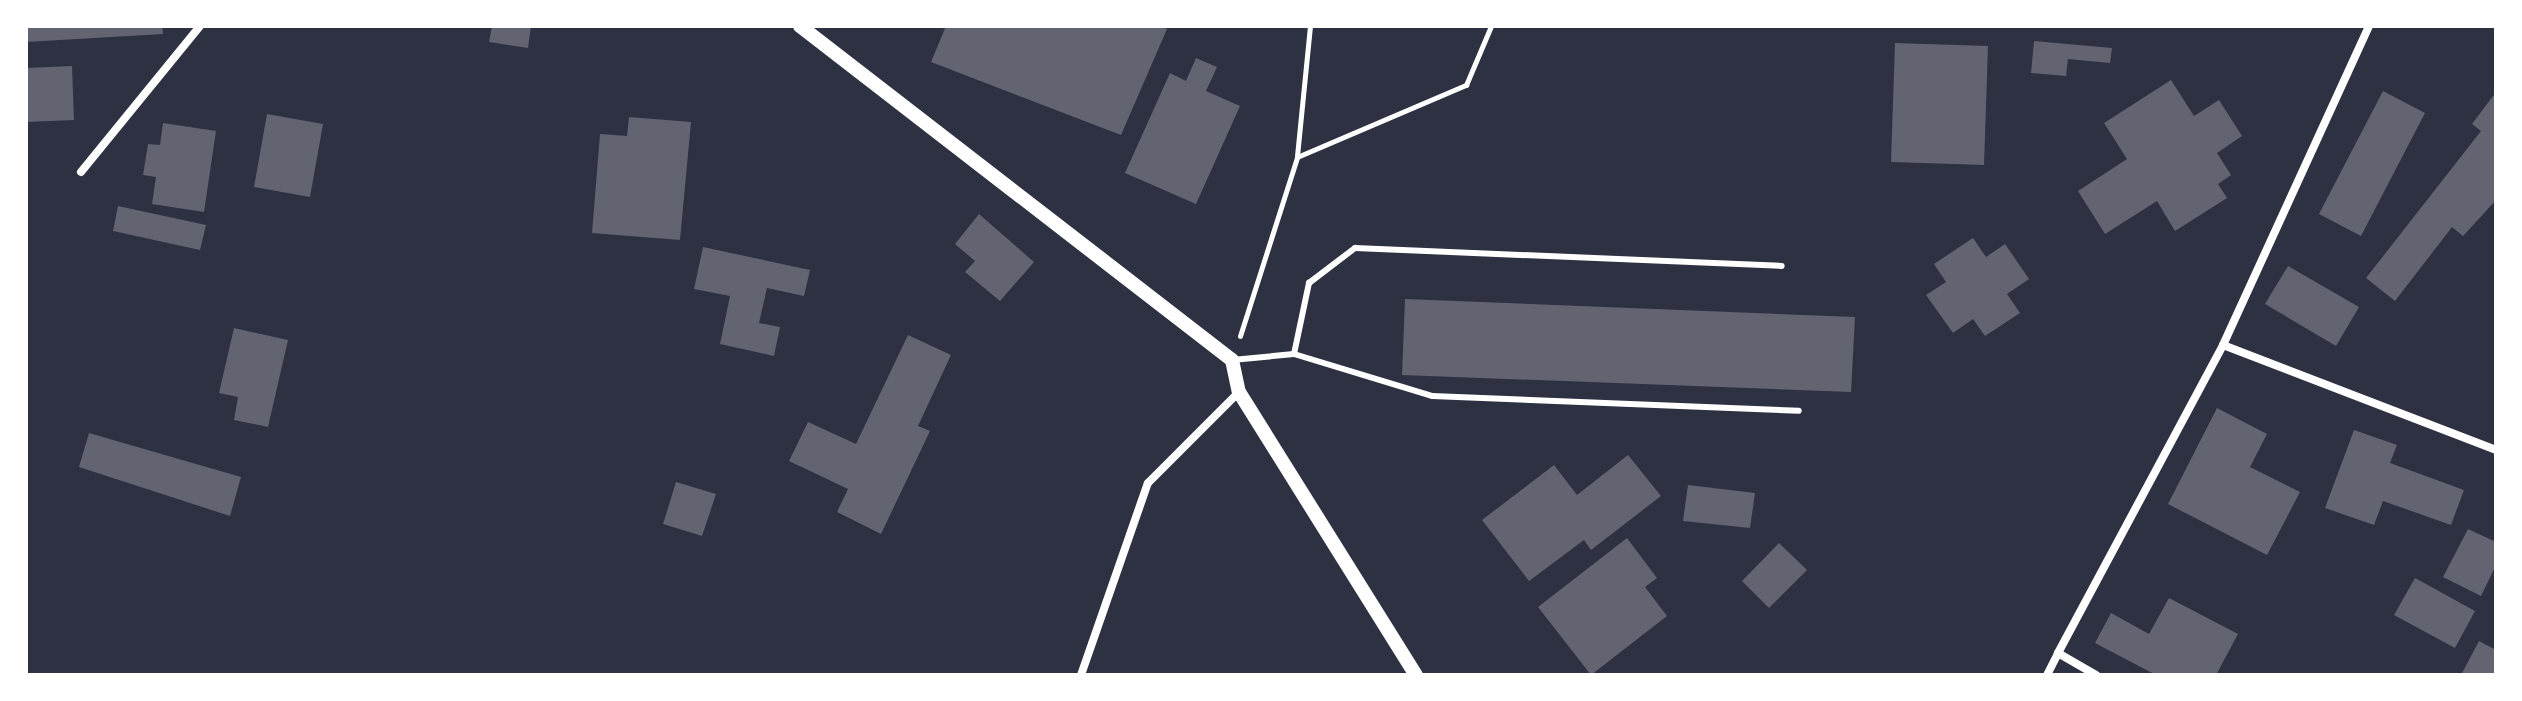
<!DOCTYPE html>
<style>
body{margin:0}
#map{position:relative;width:2522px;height:701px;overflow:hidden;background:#2d3142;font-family:Mulish,sans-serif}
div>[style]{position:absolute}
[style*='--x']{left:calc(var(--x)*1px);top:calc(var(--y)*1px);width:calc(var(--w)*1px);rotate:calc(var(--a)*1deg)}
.building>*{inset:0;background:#626471}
.path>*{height:5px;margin:-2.5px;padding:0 2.5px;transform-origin:2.5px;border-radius:2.5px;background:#fff}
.service>*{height:6px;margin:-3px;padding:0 3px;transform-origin:3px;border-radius:3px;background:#fff}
.minor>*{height:8px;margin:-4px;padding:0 4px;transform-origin:4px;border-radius:4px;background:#fff}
.tertiary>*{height:14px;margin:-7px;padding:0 7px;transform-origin:7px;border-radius:7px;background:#fff}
span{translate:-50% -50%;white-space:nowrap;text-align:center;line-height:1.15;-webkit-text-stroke:7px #fff;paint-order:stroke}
.frame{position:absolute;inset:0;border:28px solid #fff;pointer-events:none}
</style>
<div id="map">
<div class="building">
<div style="clip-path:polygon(26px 26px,162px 26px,163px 34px,26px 42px)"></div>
<div style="clip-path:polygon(492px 26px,531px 26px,528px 48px,489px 42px)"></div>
<div style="clip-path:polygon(946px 26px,1160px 26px,1167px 29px,1121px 135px,931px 62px)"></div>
<div style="clip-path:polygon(2034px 41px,2112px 48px,2110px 63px,2068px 59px,2066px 76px,2031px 73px)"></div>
<div style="clip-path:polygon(1895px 43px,1988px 46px,1984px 165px,1891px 162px)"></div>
<div style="clip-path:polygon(1196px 58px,1217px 67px,1206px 91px,1240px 106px,1196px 204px,1125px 173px,1170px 73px,1186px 81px)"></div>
<div style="clip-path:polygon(72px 66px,74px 120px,26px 122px,26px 68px)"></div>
<div style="clip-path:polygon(2171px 80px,2194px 116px,2219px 100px,2242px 136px,2217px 153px,2231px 175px,2218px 184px,2227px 198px,2175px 231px,2157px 201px,2105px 234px,2078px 191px,2127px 159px,2104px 123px)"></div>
<div style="clip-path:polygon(2383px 91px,2425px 113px,2361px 236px,2319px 214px)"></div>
<div style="clip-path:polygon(2496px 92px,2496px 200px,2463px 236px,2452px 227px,2395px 301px,2366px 278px,2481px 131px,2472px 124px)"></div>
<div style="clip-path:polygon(267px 114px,323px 124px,310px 197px,254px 187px)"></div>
<div style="clip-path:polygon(629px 117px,691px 122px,680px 240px,592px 233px,600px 134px,627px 136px)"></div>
<div style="clip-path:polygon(163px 123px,216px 131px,204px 212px,152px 204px,156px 177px,143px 175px,148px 144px,160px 145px)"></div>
<div style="clip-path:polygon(118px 206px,206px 225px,200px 250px,113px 231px)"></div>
<div style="clip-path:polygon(979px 214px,1034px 262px,1000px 301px,965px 272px,975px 261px,955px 244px)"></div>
<div style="clip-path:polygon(1973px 238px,1986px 257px,2005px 244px,2029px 279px,2007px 294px,2020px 313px,1985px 336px,1973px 319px,1953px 333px,1926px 295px,1946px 282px,1934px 264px)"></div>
<div style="clip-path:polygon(703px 247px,810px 270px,804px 296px,767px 288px,759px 323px,780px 327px,774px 356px,720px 344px,730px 296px,694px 289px)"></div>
<div style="clip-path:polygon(2288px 266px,2359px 307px,2336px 346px,2265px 304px)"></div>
<div style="clip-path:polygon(1405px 299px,1855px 317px,1851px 392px,1402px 375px)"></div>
<div style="clip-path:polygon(234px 328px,288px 340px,268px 427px,234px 420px,238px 397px,219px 393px)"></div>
<div style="clip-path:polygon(908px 335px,951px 355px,918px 426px,930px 431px,881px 534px,837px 512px,848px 489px,789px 461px,808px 422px,856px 444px)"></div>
<div style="clip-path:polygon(2217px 408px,2267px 434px,2250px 467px,2300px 492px,2267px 555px,2168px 504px)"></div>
<div style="clip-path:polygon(2354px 430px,2397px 445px,2390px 463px,2464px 490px,2451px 525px,2383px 501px,2374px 525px,2325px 508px)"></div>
<div style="clip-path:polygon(89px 433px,241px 477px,230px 516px,79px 467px)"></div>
<div style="clip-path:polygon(1628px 455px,1661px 496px,1591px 550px,1584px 540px,1529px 581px,1482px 520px,1554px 465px,1577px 495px)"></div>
<div style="clip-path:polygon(676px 482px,716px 494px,702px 536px,663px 524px)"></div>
<div style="clip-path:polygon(1688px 485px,1755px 493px,1750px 528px,1683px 521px)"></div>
<div style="clip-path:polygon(2468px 529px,2496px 542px,2496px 565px,2481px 596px,2443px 577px)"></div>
<div style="clip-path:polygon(1627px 538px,1657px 578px,1645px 587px,1667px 616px,1591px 675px,1538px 607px)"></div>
<div style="clip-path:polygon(1779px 543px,1807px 570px,1769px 608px,1742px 581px)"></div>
<div style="clip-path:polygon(2415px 578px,2475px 611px,2455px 648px,2394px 615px)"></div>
<div style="clip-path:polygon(2169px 598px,2238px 634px,2216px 675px,2156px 675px,2095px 643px,2111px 613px,2149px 634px)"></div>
<div style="clip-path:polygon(2479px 641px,2496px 650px,2496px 675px,2461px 675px)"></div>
</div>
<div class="path">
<div style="--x:1297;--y:156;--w:131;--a:-84.3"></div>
<div style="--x:1240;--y:336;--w:188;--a:-72.3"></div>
<div style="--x:1297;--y:157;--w:184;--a:-23.1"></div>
<div style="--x:1466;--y:85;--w:64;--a:-67"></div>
</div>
<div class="service">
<div style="--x:1294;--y:354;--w:144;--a:16.9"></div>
<div style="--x:1432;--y:396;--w:367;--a:2.3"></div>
<div style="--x:1232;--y:360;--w:62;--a:-5.5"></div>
<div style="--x:1294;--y:354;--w:73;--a:-78.1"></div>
<div style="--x:1309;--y:283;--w:58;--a:-37.3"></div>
<div style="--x:1355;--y:248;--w:427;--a:2.4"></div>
</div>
<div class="minor">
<div style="--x:81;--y:172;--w:188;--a:-50.8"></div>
<div style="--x:2223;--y:345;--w:351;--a:-65.4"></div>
<div style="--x:1081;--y:675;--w:203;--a:-70.8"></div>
<div style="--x:1148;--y:483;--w:129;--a:-45"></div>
<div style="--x:2047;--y:675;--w:25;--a:-63"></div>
<div style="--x:2096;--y:675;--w:44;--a:-149.9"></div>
<div style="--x:2058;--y:653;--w:349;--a:-61.8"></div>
<div style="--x:2223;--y:345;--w:292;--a:21"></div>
</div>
<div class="tertiary">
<div style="--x:800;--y:26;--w:546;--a:37.71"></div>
<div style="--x:1232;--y:360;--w:33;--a:78"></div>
<div style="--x:1239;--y:392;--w:334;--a:58"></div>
</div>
<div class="frame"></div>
</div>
